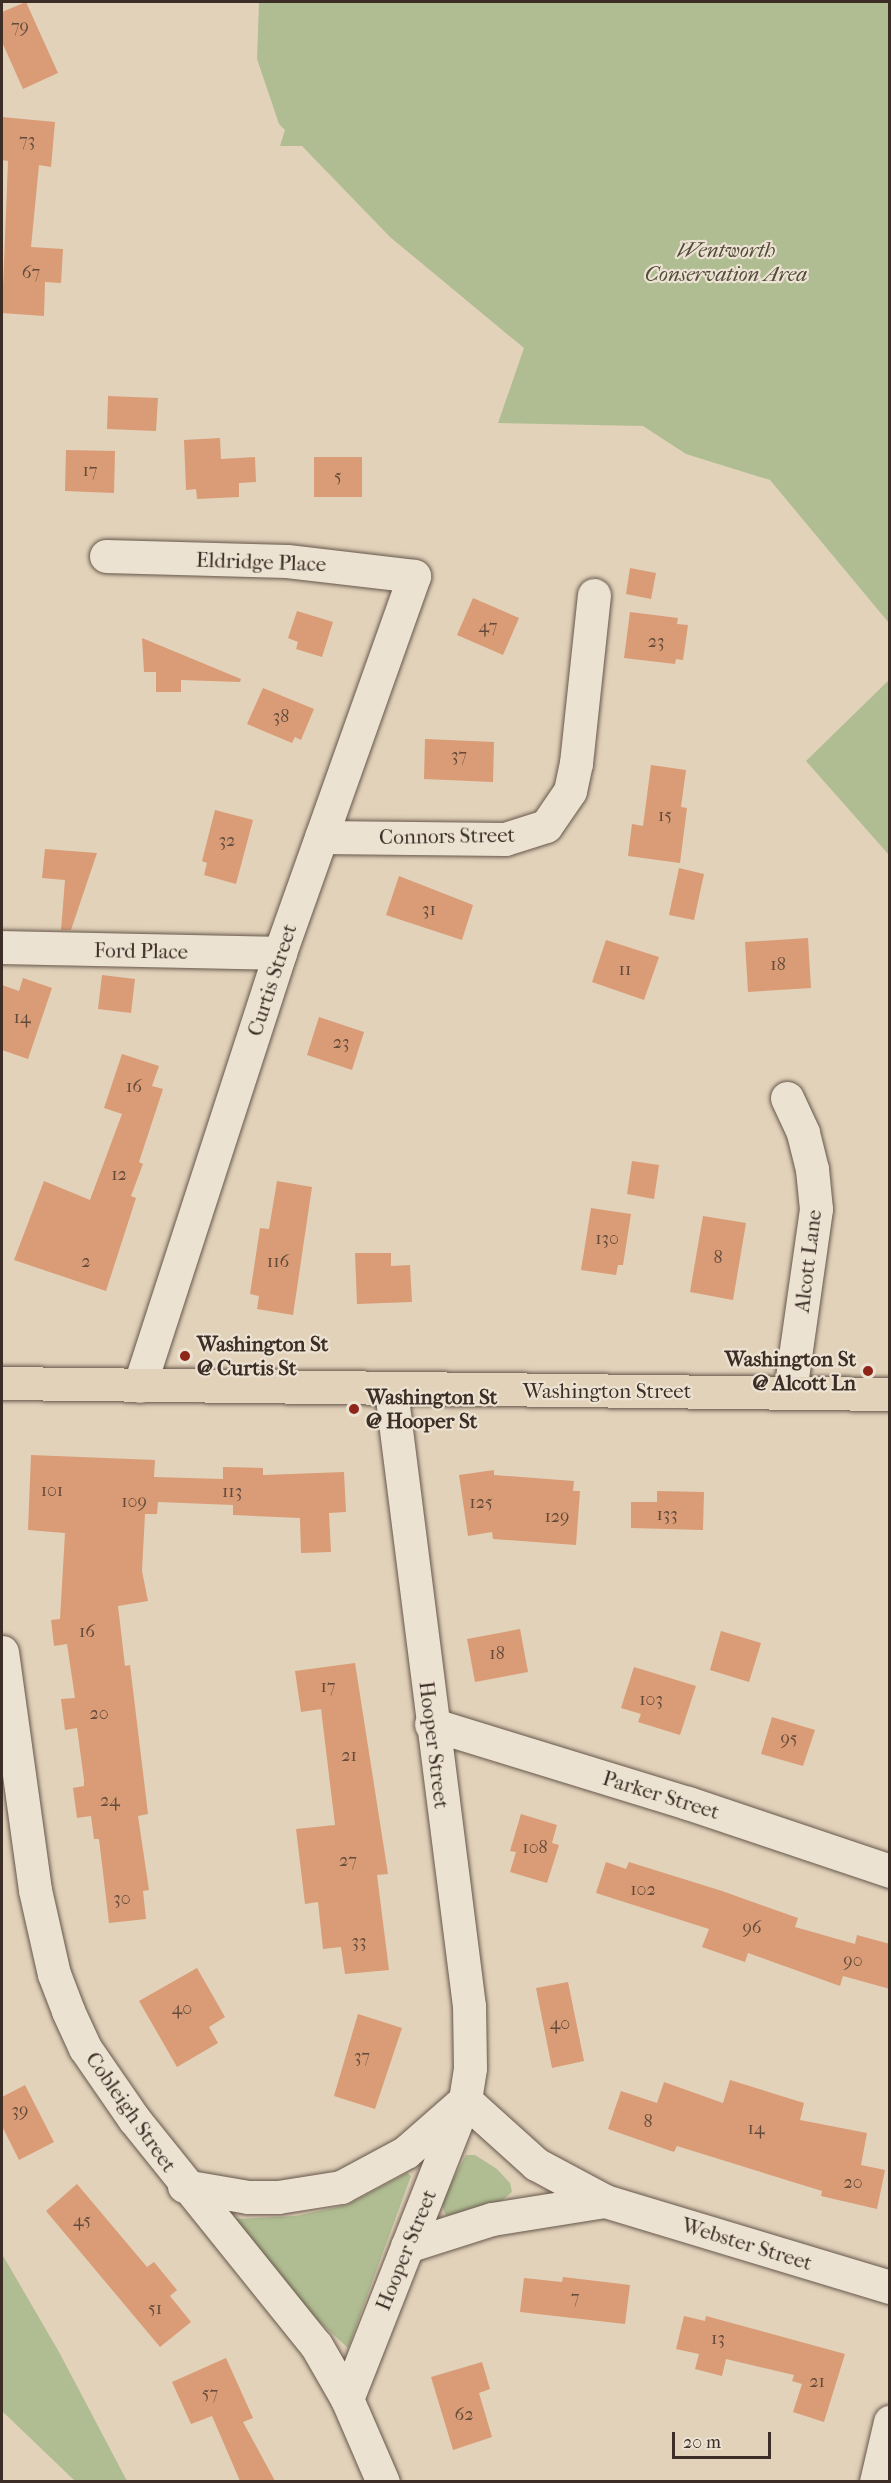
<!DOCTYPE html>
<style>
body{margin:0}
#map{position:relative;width:891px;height:2483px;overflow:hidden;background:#e2d2ba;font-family:"IM FELL French Canon",serif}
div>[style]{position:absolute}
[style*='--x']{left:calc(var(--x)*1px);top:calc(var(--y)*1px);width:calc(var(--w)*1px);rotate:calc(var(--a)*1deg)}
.green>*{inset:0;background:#b0bd92}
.building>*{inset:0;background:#d99c76}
.roads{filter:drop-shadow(0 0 2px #66574b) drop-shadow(0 0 2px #66574b)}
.minor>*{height:33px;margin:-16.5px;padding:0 16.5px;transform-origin:16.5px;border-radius:16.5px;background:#ece2d2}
.major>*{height:33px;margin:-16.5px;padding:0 16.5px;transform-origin:16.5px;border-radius:16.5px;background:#e2d2ba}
.dots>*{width:16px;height:16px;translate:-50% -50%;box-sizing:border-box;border:3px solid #ece2d2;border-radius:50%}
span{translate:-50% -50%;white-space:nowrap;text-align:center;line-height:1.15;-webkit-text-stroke:4.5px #ece2d2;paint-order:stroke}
.number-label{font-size:18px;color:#634a3a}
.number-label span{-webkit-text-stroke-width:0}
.park-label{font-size:21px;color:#534b3c;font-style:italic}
.street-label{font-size:21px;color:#3c2e26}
.poi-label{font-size:21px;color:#3c2e26;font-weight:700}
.left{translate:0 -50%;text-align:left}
.right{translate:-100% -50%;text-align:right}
.frame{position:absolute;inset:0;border:3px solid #3c2e26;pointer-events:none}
.scale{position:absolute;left:672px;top:2432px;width:99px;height:27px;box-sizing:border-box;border:3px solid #3c2e26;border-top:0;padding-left:8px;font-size:18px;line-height:21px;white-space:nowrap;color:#3c2e26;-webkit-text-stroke:4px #ece2d2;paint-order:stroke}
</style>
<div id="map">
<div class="green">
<div style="clip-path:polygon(259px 2px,889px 2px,889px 623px,770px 480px,686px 454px,643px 426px,498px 423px,524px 348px,390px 237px,302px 146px,280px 146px,285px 130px,279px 124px,257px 59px)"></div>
<div style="clip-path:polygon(889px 680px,889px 855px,806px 761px)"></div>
<div style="clip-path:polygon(466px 2155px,475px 2155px,497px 2169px,510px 2183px,512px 2192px,500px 2202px,446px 2216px,441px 2202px)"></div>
<div style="clip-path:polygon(407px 2173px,411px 2176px,348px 2348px,277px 2283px,235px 2219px,296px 2216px,347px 2205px)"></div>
<div style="clip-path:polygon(2px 2254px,59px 2352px,127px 2481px,75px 2481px,2px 2411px)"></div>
</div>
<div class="building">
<div style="clip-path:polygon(26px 2px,58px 73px,23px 89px,2px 42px,2px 12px)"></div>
<div style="clip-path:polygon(2px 117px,55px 122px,51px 167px,39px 165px,31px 247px,63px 249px,61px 283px,45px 282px,44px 316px,2px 313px,8px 161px,2px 160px)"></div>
<div style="clip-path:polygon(108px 396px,158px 398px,156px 431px,107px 429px)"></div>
<div style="clip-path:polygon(220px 438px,221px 459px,255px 457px,256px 482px,239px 483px,239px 497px,197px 499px,196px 489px,186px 490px,184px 440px)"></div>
<div style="clip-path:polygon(66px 450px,115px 451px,114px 493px,65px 491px)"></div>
<div style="clip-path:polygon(314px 457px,362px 457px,362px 497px,314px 497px)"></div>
<div style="clip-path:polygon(630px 568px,656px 573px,651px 599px,626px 594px)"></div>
<div style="clip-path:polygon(473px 598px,519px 618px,503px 655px,457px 635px)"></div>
<div style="clip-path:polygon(297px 611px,333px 622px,322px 657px,296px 649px,298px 642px,288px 638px)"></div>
<div style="clip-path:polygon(630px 612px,678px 618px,677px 624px,688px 625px,683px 660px,676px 659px,675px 664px,624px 658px)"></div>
<div style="clip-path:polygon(142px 638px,241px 679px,240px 682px,181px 680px,181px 692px,156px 692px,156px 672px,144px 672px)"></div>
<div style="clip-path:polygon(263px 688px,314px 709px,301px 740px,295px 737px,292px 743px,247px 724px)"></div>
<div style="clip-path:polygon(425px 739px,494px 742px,493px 782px,424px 779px)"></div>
<div style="clip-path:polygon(651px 765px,686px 770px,681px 807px,687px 808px,680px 863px,628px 856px,632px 824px,643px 826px)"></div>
<div style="clip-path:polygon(215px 810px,253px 820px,236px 884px,204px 875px,207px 863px,202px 861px)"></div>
<div style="clip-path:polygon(45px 849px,97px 853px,71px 930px,61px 930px,65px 880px,42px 878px)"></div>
<div style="clip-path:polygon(679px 868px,704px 874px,694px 920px,669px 915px)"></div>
<div style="clip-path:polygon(399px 876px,473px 905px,462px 940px,386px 915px)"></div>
<div style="clip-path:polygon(808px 938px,811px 988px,748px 992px,745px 942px)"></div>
<div style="clip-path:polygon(606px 940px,659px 957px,644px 1000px,592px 982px)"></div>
<div style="clip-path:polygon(102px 975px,135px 979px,131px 1013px,98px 1009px)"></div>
<div style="clip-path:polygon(23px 978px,52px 988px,28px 1059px,2px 1050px,2px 985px,19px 991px)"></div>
<div style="clip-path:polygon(319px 1017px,364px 1032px,352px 1070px,307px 1055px)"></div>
<div style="clip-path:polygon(122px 1054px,159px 1066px,152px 1086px,163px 1089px,139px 1162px,143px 1164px,131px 1196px,136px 1198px,106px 1291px,14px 1260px,44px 1181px,90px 1200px,122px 1114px,104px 1108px)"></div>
<div style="clip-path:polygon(632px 1161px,659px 1165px,654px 1199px,627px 1194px)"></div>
<div style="clip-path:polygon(277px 1181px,312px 1187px,293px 1315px,257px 1309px,259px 1296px,250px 1294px,260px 1228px,269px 1229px)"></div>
<div style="clip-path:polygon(591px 1208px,631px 1214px,623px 1265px,618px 1265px,616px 1275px,581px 1270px)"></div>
<div style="clip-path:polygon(703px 1216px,746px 1223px,733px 1300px,690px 1292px)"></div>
<div style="clip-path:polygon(355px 1253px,391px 1253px,391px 1266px,410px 1265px,412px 1302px,357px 1304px)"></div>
<div style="clip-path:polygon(31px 1455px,155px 1460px,154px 1477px,223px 1479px,223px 1467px,263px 1468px,263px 1475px,344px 1472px,346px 1512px,329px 1513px,331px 1552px,301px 1553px,300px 1518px,233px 1515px,233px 1505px,158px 1502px,157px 1514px,145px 1514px,142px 1571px,148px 1601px,118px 1606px,125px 1666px,130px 1665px,148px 1814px,138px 1816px,149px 1890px,143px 1891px,146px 1919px,109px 1923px,99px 1839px,94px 1839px,91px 1816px,77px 1818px,73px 1788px,84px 1786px,84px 1780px,77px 1728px,65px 1730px,61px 1699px,75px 1698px,67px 1644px,54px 1646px,51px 1620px,60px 1619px,65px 1533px,28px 1530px)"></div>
<div style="clip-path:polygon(494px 1470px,494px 1475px,574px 1481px,573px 1491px,580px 1491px,576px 1545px,493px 1539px,492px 1532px,468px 1536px,459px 1475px)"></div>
<div style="clip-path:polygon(657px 1491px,704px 1492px,703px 1530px,631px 1528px,631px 1502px,657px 1502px)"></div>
<div style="clip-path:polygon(520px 1629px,528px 1672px,475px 1682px,467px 1639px)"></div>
<div style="clip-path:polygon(721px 1631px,761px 1643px,749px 1682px,710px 1670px)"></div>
<div style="clip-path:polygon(355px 1663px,388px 1874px,377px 1875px,389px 1970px,345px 1974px,341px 1947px,323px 1949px,318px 1902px,305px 1904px,296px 1829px,335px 1825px,321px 1709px,301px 1712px,295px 1671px)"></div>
<div style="clip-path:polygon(634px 1667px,696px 1686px,680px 1735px,638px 1722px,641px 1714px,621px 1708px)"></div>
<div style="clip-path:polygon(772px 1717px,815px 1730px,803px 1766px,761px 1754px)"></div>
<div style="clip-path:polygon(521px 1814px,557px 1825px,552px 1843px,559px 1845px,547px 1883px,510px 1872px,516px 1852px,510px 1851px)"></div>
<div style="clip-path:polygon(606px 1862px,626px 1869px,629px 1862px,722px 1891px,798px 1918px,795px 1927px,855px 1944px,857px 1935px,890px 1944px,890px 1989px,843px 1976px,840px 1986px,748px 1953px,745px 1962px,702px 1947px,709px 1929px,596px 1893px)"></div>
<div style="clip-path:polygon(197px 1968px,225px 2017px,209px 2027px,218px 2043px,177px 2067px,139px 2001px)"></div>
<div style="clip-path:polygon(568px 1982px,584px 2061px,552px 2068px,536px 1988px)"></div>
<div style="clip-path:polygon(358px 2014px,402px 2028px,375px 2109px,334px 2096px)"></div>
<div style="clip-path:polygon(730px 2080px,804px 2103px,800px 2120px,867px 2133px,861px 2165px,885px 2170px,877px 2209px,821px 2196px,822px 2191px,677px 2146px,674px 2152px,608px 2129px,621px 2091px,657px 2103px,664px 2082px,723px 2103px)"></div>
<div style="clip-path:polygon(25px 2085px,54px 2142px,19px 2160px,2px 2126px,2px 2097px)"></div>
<div style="clip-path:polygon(77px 2184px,147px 2267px,154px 2262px,177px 2290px,170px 2296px,191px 2322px,160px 2347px,46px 2211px)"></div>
<div style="clip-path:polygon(563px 2277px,630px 2285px,625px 2324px,520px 2312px,524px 2278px,562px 2282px)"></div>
<div style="clip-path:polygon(684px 2316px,705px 2321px,706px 2316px,845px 2354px,824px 2422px,793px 2412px,802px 2384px,792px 2381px,794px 2375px,726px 2359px,722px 2376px,695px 2369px,699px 2354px,676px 2349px)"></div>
<div style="clip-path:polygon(226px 2358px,253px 2418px,243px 2422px,275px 2481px,240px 2481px,212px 2416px,191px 2424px,172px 2382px)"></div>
<div style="clip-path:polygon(482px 2362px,490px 2389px,479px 2393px,492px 2437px,453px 2450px,431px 2377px)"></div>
</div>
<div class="roads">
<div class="minor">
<div style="--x:106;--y:556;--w:181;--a:1.6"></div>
<div style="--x:287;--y:561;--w:128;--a:6.7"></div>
<div style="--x:414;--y:576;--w:400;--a:109.6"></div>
<div style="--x:280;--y:953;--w:455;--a:108"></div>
<div style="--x:321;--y:837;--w:184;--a:0.6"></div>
<div style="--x:505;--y:839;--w:43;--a:-17.6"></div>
<div style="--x:546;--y:826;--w:42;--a:-55.6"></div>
<div style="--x:570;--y:791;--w:29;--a:-78"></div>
<div style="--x:576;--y:763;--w:169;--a:-83.9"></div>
<div style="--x:2;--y:947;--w:278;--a:1.2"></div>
<div style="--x:787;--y:1098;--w:38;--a:65"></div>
<div style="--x:803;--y:1133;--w:37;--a:76"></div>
<div style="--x:812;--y:1169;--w:40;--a:84.3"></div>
<div style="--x:816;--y:1209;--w:185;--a:98.1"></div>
<div style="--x:2;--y:1652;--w:240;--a:82.1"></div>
<div style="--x:35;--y:1890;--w:86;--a:77.3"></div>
<div style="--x:54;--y:1974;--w:40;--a:69"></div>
<div style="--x:68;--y:2011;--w:41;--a:65.3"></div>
<div style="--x:85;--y:2048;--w:86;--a:55.4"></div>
<div style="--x:134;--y:2119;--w:290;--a:51.2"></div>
<div style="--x:316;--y:2345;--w:62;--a:60.1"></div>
<div style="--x:347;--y:2399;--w:90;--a:66.6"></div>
<div style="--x:431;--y:1724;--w:269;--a:17.1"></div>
<div style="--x:688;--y:1803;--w:213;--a:18.6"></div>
<div style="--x:184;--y:2186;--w:65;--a:9.8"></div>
<div style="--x:248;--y:2197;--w:30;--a:0"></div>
<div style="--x:278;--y:2197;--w:64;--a:-9"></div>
<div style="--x:341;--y:2187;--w:74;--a:-28.3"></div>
<div style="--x:406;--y:2152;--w:79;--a:-41.4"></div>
<div style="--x:465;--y:2100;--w:32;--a:-81"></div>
<div style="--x:470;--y:2068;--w:62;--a:-90.9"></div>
<div style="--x:469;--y:2006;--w:621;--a:-97.22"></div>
<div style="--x:407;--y:2246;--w:89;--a:-17.6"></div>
<div style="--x:492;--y:2219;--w:114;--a:-9.1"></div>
<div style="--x:347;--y:2399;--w:321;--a:-68.5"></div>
<div style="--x:465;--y:2100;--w:96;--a:42"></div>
<div style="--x:536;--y:2164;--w:78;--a:28.2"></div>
<div style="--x:605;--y:2201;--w:298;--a:16.8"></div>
<div style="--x:876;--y:2482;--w:62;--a:-76.9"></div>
</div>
<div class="major">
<div style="--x:2;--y:1383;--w:888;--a:0.71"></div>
</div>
</div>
<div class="dots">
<div style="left:185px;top:1356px;background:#8f2418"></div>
<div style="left:868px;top:1371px;background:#8f2418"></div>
<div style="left:354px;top:1409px;background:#8f2418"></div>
</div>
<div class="number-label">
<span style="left:20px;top:27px">79</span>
<span style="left:27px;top:141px">73</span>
<span style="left:31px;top:273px">67</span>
<span style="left:90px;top:471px">17</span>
<span style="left:338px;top:477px">5</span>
<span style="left:488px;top:627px">47</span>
<span style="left:656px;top:642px">23</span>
<span style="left:281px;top:717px">38</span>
<span style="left:459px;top:756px">37</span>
<span style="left:665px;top:816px">15</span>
<span style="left:227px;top:841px">32</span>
<span style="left:429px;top:910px">31</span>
<span style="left:778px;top:965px">18</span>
<span style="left:625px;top:970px">11</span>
<span style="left:22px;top:1018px">14</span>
<span style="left:341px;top:1043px">23</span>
<span style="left:134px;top:1087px">16</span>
<span style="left:119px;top:1175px">12</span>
<span style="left:607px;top:1239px">130</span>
<span style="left:718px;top:1258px">8</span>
<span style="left:86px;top:1262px">2</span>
<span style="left:278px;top:1262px">116</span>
<span style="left:52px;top:1491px">101</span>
<span style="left:232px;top:1492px">113</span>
<span style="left:134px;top:1502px">109</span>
<span style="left:481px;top:1503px">125</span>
<span style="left:667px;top:1515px">133</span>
<span style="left:557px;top:1517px">129</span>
<span style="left:87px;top:1632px">16</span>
<span style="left:497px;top:1654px">18</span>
<span style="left:328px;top:1687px">17</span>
<span style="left:651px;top:1700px">103</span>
<span style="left:99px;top:1714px">20</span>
<span style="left:789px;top:1739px">95</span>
<span style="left:349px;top:1756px">21</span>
<span style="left:110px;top:1801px">24</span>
<span style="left:535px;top:1848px">108</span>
<span style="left:348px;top:1861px">27</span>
<span style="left:643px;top:1890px">102</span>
<span style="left:122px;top:1899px">30</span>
<span style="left:752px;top:1928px">96</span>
<span style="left:359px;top:1942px">33</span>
<span style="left:853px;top:1961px">90</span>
<span style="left:182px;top:2009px">40</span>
<span style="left:560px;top:2024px">40</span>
<span style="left:362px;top:2057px">37</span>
<span style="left:20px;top:2111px">39</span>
<span style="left:648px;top:2122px">8</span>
<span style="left:756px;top:2129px">14</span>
<span style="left:853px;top:2183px">20</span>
<span style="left:82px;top:2221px">45</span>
<span style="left:575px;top:2298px">7</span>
<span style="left:155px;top:2309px">51</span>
<span style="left:718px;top:2339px">13</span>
<span style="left:817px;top:2382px">21</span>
<span style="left:210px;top:2394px">57</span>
<span style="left:464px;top:2415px">62</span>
</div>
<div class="park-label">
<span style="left:726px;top:262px">Wentworth<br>Conservation Area</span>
</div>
<div class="street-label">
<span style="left:261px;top:562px;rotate:2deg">Eldridge Place</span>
<span style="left:447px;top:836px;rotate:-1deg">Connors Street</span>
<span style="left:141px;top:951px;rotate:1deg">Ford Place</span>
<span style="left:272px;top:980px;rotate:-72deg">Curtis Street</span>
<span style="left:808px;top:1261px;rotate:-83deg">Alcott Lane</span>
<span style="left:607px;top:1391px">Washington Street</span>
<span style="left:434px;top:1745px;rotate:83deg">Hooper Street</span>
<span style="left:661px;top:1795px;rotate:17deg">Parker Street</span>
<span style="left:131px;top:2112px;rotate:55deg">Cobleigh Street</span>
<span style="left:747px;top:2244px;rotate:17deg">Webster Street</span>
<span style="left:406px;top:2250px;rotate:-68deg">Hooper Street</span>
</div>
<div class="poi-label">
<span class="left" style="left:197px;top:1356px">Washington St<br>@ Curtis St</span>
<span class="right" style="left:856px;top:1371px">Washington St<br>@ Alcott Ln</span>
<span class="left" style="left:366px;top:1409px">Washington St<br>@ Hooper St</span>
</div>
<div class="frame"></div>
<div class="scale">20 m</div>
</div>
